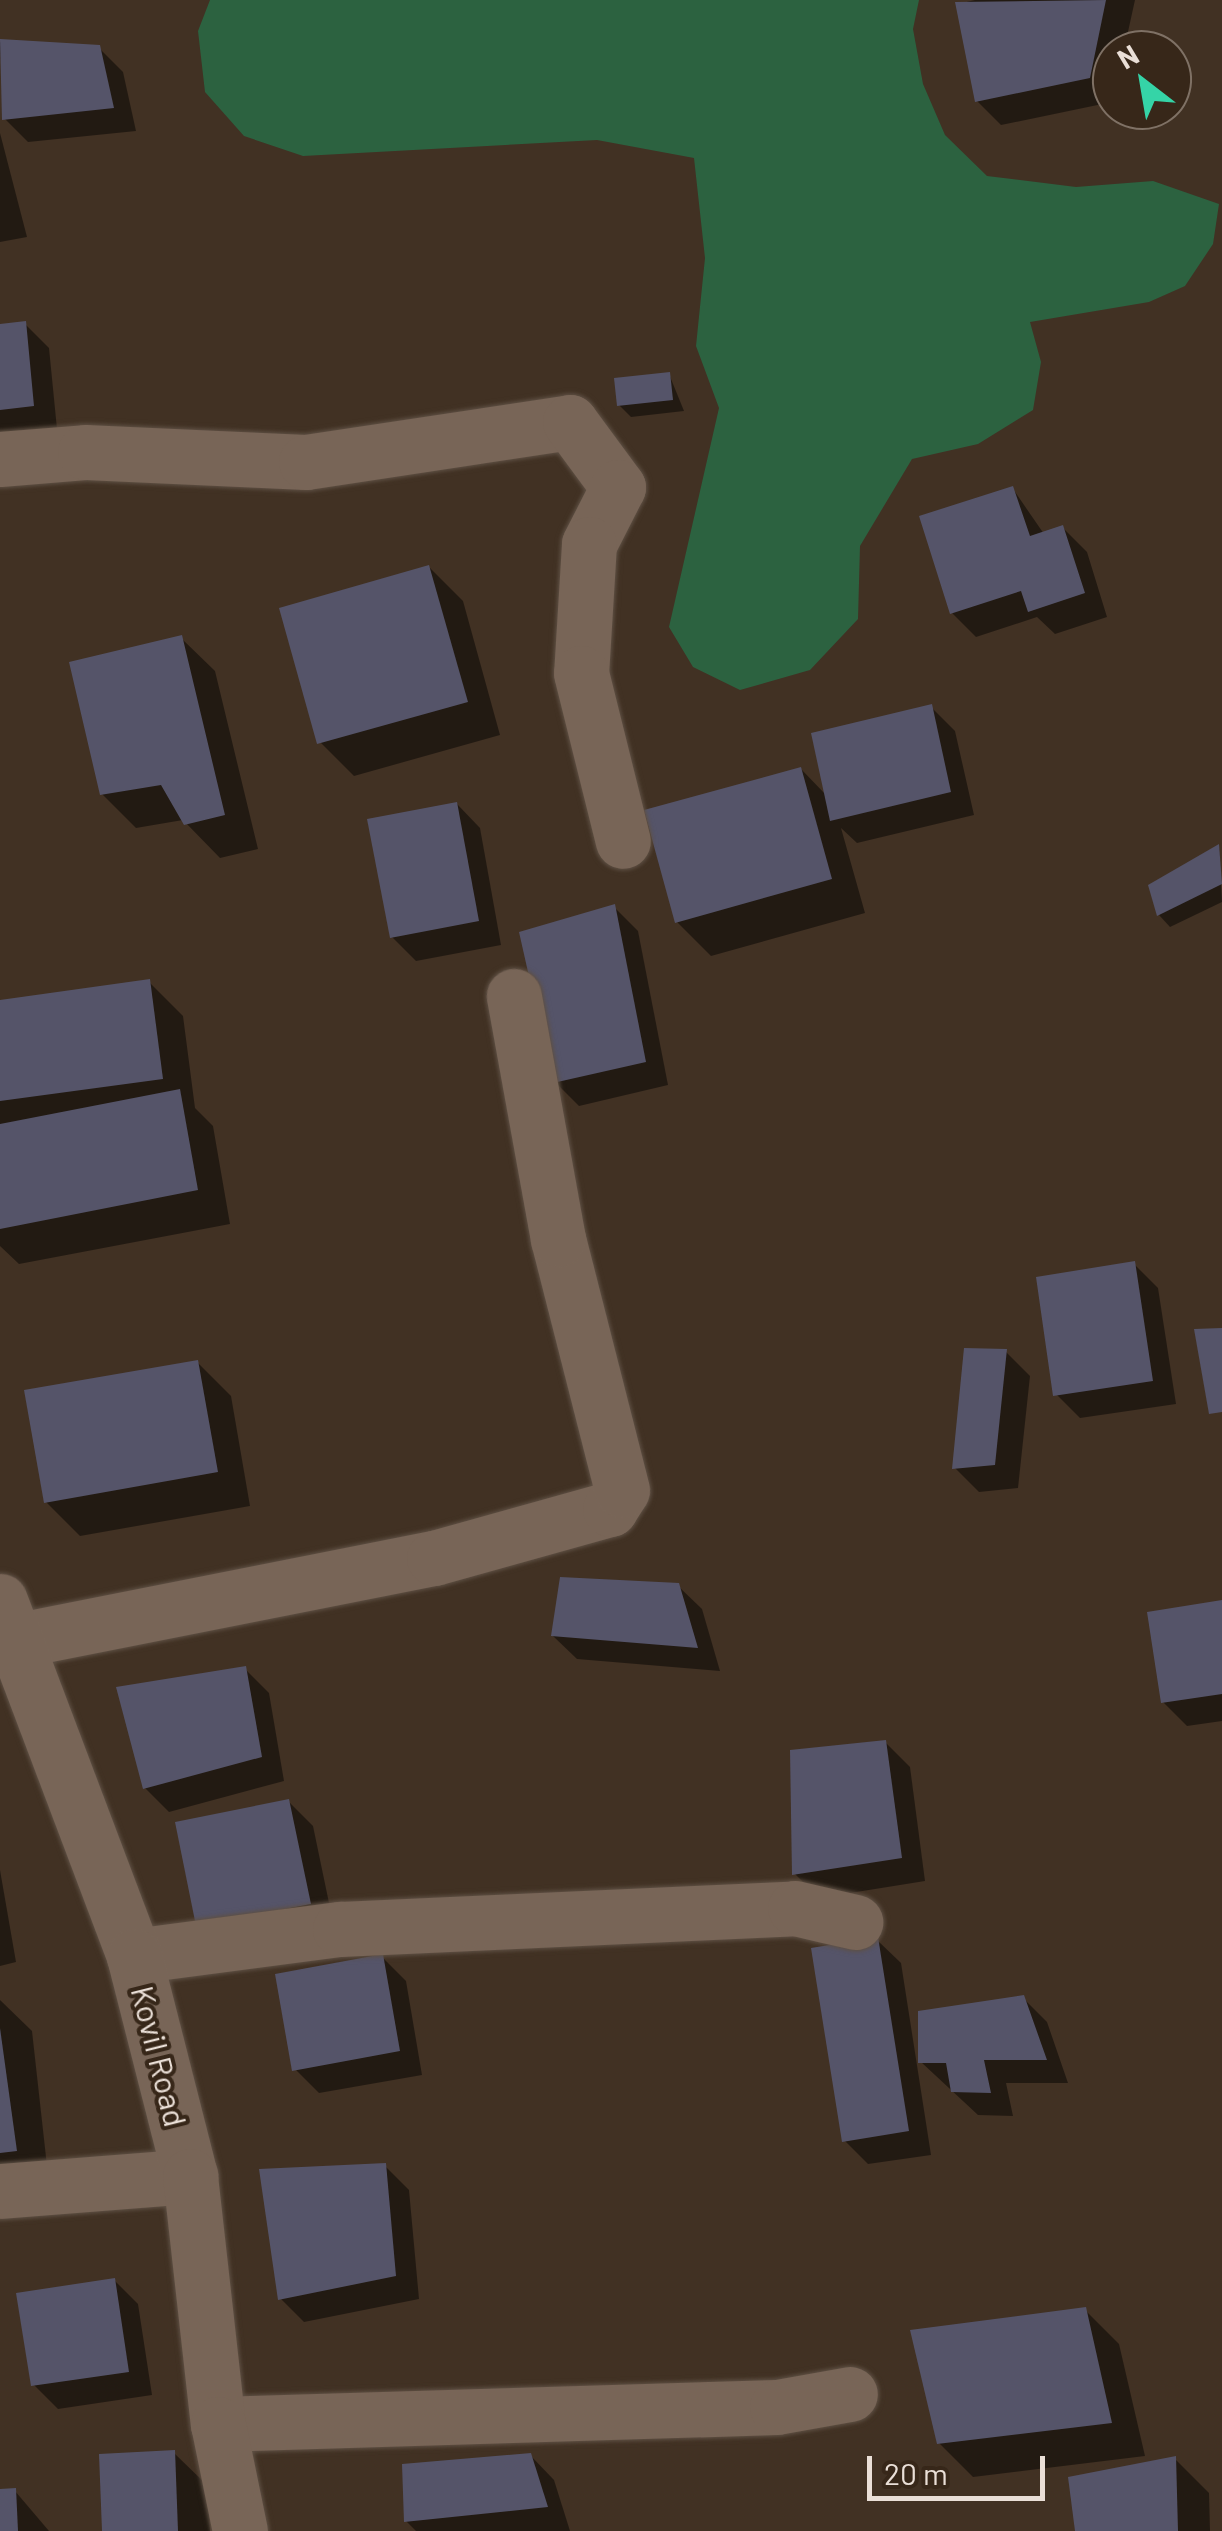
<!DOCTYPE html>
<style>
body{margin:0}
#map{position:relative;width:1222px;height:2531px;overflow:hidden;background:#413123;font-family:Barlow,sans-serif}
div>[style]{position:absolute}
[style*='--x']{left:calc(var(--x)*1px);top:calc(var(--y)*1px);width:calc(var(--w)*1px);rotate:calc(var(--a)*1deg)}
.green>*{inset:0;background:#2c6240}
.shadow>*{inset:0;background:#0007}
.building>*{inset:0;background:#555469}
.roads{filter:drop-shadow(0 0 2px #5e5044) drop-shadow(0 0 2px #5e5044)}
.minor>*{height:55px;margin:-27.5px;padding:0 27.5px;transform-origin:27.5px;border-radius:27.5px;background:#786557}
.tertiary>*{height:55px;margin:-27.5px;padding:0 27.5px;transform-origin:27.5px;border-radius:27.5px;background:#786557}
span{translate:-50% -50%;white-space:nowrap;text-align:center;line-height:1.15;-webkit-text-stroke:8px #372719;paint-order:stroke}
.street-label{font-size:32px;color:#eadfd7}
.north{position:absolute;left:1092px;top:30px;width:100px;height:100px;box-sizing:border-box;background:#372719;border:2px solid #7f7165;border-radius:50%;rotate:329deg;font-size:28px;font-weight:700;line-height:40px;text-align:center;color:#eadfd7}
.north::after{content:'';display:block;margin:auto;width:35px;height:45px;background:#35d4a7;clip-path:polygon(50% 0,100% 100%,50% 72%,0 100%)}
.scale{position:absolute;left:867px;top:2456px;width:178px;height:45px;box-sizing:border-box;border:5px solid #eadfd7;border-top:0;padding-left:12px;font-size:30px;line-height:35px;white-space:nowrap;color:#eadfd7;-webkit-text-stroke:8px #372719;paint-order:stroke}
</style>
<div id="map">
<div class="green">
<div style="clip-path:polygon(210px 0,919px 0,913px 29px,923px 84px,945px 135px,987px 176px,1076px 187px,1153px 181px,1219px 204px,1213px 244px,1185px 286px,1149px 302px,1030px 322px,1041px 362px,1033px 410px,978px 444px,912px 459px,860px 546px,858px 619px,810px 670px,740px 690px,693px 667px,669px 627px,719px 408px,696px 346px,705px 258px,694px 158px,597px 140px,303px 156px,244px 136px,205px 92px,198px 31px)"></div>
</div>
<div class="shadow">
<div style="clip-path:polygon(975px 0,1135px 0,1124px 50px,1112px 50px,1112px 102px,1001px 125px,977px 101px,958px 4px)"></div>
<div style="clip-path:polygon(0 42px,99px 48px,123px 72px,136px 131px,28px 142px,4px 118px)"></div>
<div style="clip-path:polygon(0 133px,27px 237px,0 242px)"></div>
<div style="clip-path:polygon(25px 324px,49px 348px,57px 429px,0 436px,0 326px)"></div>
<div style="clip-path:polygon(669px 374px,684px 411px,631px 417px,619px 405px)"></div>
<div style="clip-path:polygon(1013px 489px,1044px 534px,1063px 528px,1087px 552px,1107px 617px,1055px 634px,1037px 617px,976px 637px,952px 613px)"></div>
<div style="clip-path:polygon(429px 567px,463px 601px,500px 735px,354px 776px,320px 742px)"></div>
<div style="clip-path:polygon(181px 638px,215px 671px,258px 849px,220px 858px,183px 820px,136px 828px,102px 794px)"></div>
<div style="clip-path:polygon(931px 707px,955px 731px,974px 815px,857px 843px,841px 828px,865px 913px,711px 956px,677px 922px,801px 769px,827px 796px)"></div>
<div style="clip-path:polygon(457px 804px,480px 828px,501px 945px,416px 961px,392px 937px)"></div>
<div style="clip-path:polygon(1219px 847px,1222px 902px,1170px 927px,1159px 915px)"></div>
<div style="clip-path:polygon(614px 907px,638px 931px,668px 1085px,579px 1106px,555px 1082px)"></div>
<div style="clip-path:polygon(149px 982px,183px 1016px,195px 1108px,213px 1126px,230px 1224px,19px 1264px,0 1246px,0 1003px)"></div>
<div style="clip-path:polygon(1134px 1264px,1158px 1288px,1176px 1404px,1080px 1418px,1056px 1394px)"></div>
<div style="clip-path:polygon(1006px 1352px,1030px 1376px,1018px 1488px,979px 1492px,955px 1468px)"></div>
<div style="clip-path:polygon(197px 1362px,231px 1396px,250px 1506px,80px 1536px,46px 1502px)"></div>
<div style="clip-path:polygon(677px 1585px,702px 1609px,720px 1671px,577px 1659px,553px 1636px)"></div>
<div style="clip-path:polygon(1222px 1603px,1222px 1721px,1187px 1726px,1163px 1702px)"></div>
<div style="clip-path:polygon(245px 1669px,269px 1693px,284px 1781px,169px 1812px,145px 1788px)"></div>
<div style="clip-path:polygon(886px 1743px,910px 1767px,925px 1881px,819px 1898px,795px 1874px)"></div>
<div style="clip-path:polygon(289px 1802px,313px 1826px,334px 1927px,222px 1948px)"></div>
<div style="clip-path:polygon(0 1870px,16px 1962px,0 1966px)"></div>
<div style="clip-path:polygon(877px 1940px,901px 1963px,931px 2155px,868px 2164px,844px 2140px)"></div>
<div style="clip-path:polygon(382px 1957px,406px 1981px,422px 2075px,319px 2093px,295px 2069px)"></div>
<div style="clip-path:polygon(1023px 1998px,1047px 2022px,1068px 2083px,1006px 2083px,1013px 2116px,978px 2115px,921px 2062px)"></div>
<div style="clip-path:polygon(0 2000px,32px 2031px,49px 2184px,0 2190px)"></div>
<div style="clip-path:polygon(385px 2166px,409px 2190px,419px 2299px,304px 2322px,280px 2298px)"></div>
<div style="clip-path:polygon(114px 2280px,138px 2304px,152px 2395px,58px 2409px,34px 2385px)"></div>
<div style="clip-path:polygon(1085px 2310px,1119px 2344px,1145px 2456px,973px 2477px,939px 2443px)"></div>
<div style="clip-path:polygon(174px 2453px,208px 2486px,210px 2531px,105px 2531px)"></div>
<div style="clip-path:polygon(530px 2455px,554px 2480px,570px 2531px,416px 2531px,406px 2521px)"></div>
<div style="clip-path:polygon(1175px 2459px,1209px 2493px,1210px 2531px,1078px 2531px)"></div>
<div style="clip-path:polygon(0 2491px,15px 2491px,49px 2531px,0 2531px)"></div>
</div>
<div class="building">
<div style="clip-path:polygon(1106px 0,1090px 78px,975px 102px,955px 2px)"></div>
<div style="clip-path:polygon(0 39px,100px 45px,114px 108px,2px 120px)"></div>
<div style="clip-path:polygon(26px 321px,34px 406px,0 410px,0 324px)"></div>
<div style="clip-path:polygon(670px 372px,673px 400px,617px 406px,614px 378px)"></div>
<div style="clip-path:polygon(1013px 486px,1030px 536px,1063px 525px,1085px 593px,1028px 612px,1021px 591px,950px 614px,919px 516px)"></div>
<div style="clip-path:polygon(429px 565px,468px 702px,317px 744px,279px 608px)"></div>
<div style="clip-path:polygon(182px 635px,225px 815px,184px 825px,161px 785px,100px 795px,69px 662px)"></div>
<div style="clip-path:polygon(932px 704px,951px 792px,830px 821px,811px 733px)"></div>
<div style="clip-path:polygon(801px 767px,832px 879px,675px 923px,644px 810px)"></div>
<div style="clip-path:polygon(457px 802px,479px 921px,390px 938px,367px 819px)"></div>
<div style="clip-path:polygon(1219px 844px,1222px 884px,1157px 916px,1148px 885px)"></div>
<div style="clip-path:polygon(615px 904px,646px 1062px,553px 1083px,519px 932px)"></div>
<div style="clip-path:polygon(150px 979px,163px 1079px,0 1101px,0 1000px)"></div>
<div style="clip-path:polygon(180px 1089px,198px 1190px,0 1229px,0 1124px)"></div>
<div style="clip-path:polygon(1135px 1261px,1153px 1381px,1053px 1396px,1036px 1277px)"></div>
<div style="clip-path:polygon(1222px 1328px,1222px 1412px,1209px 1414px,1194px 1329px)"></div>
<div style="clip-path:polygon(964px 1348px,1007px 1349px,995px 1465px,952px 1469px)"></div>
<div style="clip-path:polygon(198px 1360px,218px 1472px,44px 1503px,24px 1390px)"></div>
<div style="clip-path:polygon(560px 1577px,679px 1583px,698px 1648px,551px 1636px)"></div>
<div style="clip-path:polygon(1222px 1600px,1222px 1694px,1161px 1703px,1147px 1612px)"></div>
<div style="clip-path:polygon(246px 1666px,262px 1757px,143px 1789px,116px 1687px)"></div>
<div style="clip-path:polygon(886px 1740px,902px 1858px,792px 1875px,790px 1750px)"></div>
<div style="clip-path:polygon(289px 1799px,311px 1904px,196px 1926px,175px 1822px)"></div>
<div style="clip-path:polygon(878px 1937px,909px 2131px,842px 2142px,811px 1948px)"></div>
<div style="clip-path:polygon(383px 1954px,400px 2051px,292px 2071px,275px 1974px)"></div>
<div style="clip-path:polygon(1024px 1995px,1047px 2060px,984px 2060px,991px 2093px,951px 2092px,946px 2063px,918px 2063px,918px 2011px)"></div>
<div style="clip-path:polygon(0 2028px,17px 2151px,0 2153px)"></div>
<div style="clip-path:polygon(386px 2163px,396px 2276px,278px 2300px,259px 2169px)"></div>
<div style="clip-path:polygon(115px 2278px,129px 2372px,31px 2386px,16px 2293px)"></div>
<div style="clip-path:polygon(1086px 2307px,1112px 2423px,937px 2444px,910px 2330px)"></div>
<div style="clip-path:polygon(175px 2450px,178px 2531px,102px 2531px,99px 2454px)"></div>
<div style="clip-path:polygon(531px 2453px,548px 2507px,404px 2522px,402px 2464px)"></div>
<div style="clip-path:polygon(1176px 2456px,1178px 2531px,1075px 2531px,1068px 2477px)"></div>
<div style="clip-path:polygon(16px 2488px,18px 2531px,0 2531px,0 2489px)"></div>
</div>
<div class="roads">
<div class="minor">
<div style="--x:0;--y:459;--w:85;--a:-4.7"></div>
<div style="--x:85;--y:452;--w:221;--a:2.6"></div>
<div style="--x:306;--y:462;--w:267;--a:-8.6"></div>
<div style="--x:570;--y:422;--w:81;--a:53.6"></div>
<div style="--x:618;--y:487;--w:64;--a:117"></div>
<div style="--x:589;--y:544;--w:129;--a:93.5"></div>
<div style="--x:581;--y:673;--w:173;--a:76"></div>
<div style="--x:14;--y:1641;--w:428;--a:-11.2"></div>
<div style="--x:434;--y:1558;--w:183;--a:-15.6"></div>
<div style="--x:610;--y:1509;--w:22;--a:-58"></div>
<div style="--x:622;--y:1490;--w:259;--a:-104.3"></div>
<div style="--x:558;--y:1239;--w:247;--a:-100.3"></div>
<div style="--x:134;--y:1956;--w:208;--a:-7.5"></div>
<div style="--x:340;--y:1929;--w:455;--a:-2.6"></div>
<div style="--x:795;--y:1908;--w:62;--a:13.1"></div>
<div style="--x:0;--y:2191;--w:191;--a:-4.5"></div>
<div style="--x:218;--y:2424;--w:559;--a:-1.74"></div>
<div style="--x:777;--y:2407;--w:74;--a:-10.1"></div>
</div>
<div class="tertiary">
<div style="--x:0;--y:1601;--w:379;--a:69.3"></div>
<div style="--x:134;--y:1956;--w:227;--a:75.7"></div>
<div style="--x:190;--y:2176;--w:250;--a:83.6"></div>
<div style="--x:218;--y:2424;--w:109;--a:78.4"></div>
</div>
</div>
<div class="street-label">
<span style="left:160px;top:2056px;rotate:76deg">Kovil Road</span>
</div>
<div class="north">N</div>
<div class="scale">20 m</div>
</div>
